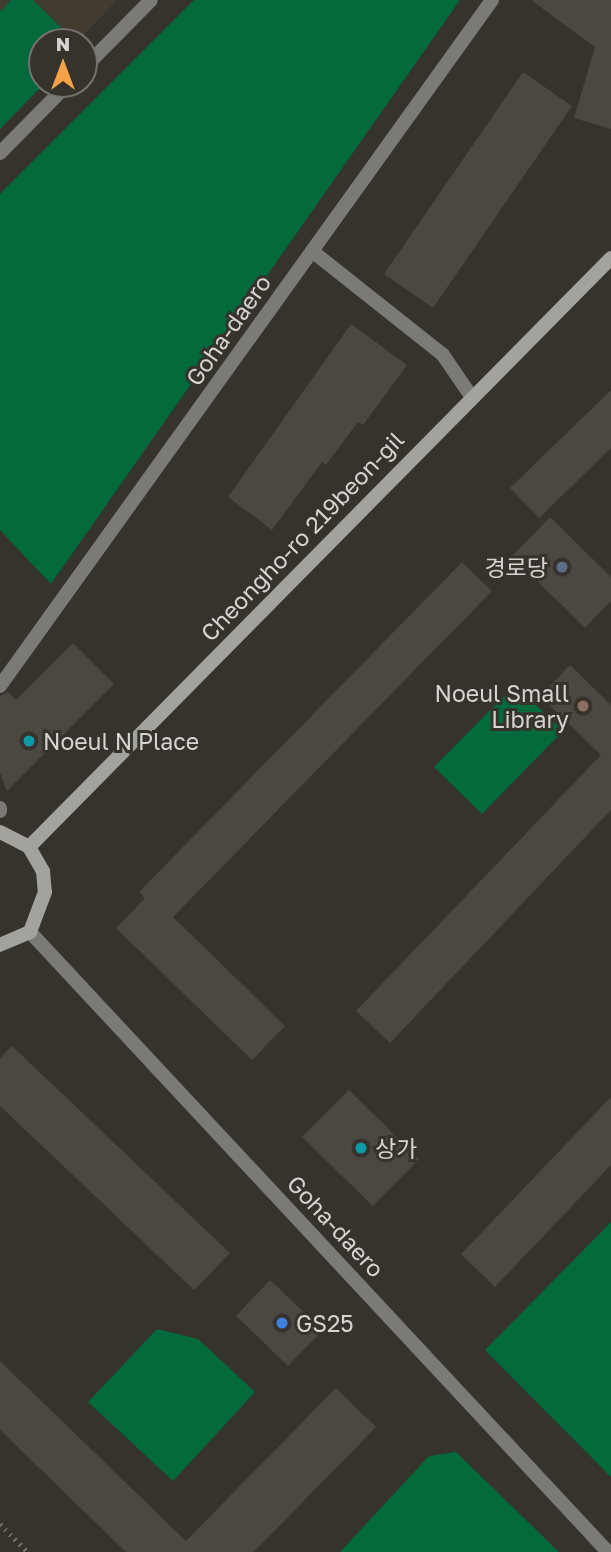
<!DOCTYPE html>
<meta charset="utf-8">
<style>
body{margin:0}
#map{position:relative;width:611px;height:1552px;overflow:hidden;background:#36322c;font-family:"Golos Text","Noto Sans KR",sans-serif}
div>[style]{position:absolute}
[style*='--x']{left:calc(var(--x)*1px);top:calc(var(--y)*1px);width:calc(var(--w)*1px);rotate:calc(var(--a)*1deg)}
.built>*{inset:0;background:#423b2f}
.green>*{inset:0;background:#026a3b}
.building>*{inset:0;background:#4b4741}
.path>*{height:4.5px;margin-top:-2.25px;transform-origin:0;background:repeating-linear-gradient(90deg,#73706a 0 2px,transparent 0 7px)}
.lane>*{height:14px;margin:-7px;padding:0 7px;transform-origin:7px;border-radius:7px;background:#7b7a77}
.street>*{height:14px;margin:-7px;padding:0 7px;transform-origin:7px;border-radius:7px;background:#7b7a77}
.secondary>*{height:14px;margin:-7px;padding:0 7px;transform-origin:7px;border-radius:7px;background:#a4a29d}
.dots>*{width:19px;height:19px;translate:-50% -50%;box-sizing:border-box;border:4px solid #36322c;border-radius:50%}
span{translate:-50% -50%;white-space:nowrap;text-align:center;line-height:1.15;-webkit-text-stroke:6px #36322c;paint-order:stroke}
.street-label{font-size:23px;color:#d7d5d1}
.poi-label{font-size:23px;color:#d7d5d1}
.right{translate:-100% -50%;text-align:right}
.left{translate:0 -50%;text-align:left}
.north{position:absolute;left:28px;top:28px;width:70px;height:70px;box-sizing:border-box;background:#36322c;border:2px solid #76736e;border-radius:50%;rotate:0deg;font-size:19px;font-weight:700;line-height:28px;text-align:center;color:#d7d5d1}
.north::after{content:'';display:block;margin:auto;width:24px;height:32px;background:#f6a246;clip-path:polygon(50% 0,100% 100%,50% 72%,0 100%)}
</style>
<div id="map">
<div class="built">
<div style="clip-path:polygon(0 0,117px 0,77px 42px,42px 42px,0 123px)"></div>
</div>
<div class="green">
<div style="clip-path:polygon(11px 0,33px 0,76px 42px,42px 42px,44px 84px,0 129px,0 12px)"></div>
<div style="clip-path:polygon(194px 0,460px 0,51px 584px,0 530px,0 194px)"></div>
<div style="clip-path:polygon(515px 685px,563px 731px,482px 814px,434px 767px)"></div>
<div style="clip-path:polygon(611px 1222px,611px 1477px,485px 1350px)"></div>
<div style="clip-path:polygon(157px 1329px,198px 1339px,255px 1392px,173px 1481px,88px 1402px)"></div>
<div style="clip-path:polygon(456px 1452px,559px 1552px,340px 1552px,429px 1456px)"></div>
</div>
<div class="building">
<div style="clip-path:polygon(531px 0,611px 0,611px 129px,574px 118px,595px 47px)"></div>
<div style="clip-path:polygon(523px 72px,572px 106px,433px 308px,384px 274px)"></div>
<div style="clip-path:polygon(351px 324px,407px 365px,363px 425px,358px 422px,326px 465px,322px 462px,272px 530px,228px 497px)"></div>
<div style="clip-path:polygon(611px 390px,611px 448px,539px 518px,510px 488px)"></div>
<div style="clip-path:polygon(550px 517px,611px 577px,611px 601px,585px 628px,512px 556px)"></div>
<div style="clip-path:polygon(462px 562px,492px 591px,173px 917px,285px 1026px,252px 1060px,116px 928px,145px 898px,139px 892px)"></div>
<div style="clip-path:polygon(73px 643px,114px 684px,7px 791px,0 773px,0 696px,8px 692px,16px 700px)"></div>
<div style="clip-path:polygon(570px 665px,611px 705px,611px 810px,390px 1043px,356px 1011px,601px 755px,540px 696px)"></div>
<div style="clip-path:polygon(12px 1046px,230px 1253px,194px 1290px,0 1106px,0 1058px)"></div>
<div style="clip-path:polygon(349px 1090px,419px 1159px,373px 1206px,302px 1137px)"></div>
<div style="clip-path:polygon(611px 1097px,611px 1165px,495px 1287px,461px 1254px)"></div>
<div style="clip-path:polygon(270px 1280px,323px 1330px,288px 1366px,236px 1316px)"></div>
<div style="clip-path:polygon(0 1361px,186px 1541px,336px 1388px,376px 1427px,254px 1552px,126px 1552px,0 1430px)"></div>
</div>
<div class="path">
<div style="--x:0;--y:1524;--w:40;--a:45"></div>
</div>
<div class="lane">
<div style="--x:312;--y:251;--w:167;--a:38.4"></div>
<div style="--x:443;--y:355;--w:50;--a:55.7"></div>
</div>
<div class="street">
<div style="--x:84;--y:68;--w:95;--a:-45.4"></div>
<div style="--x:0;--y:153;--w:97;--a:-45.4"></div>
<div style="--x:0;--y:686;--w:844;--a:-54.35"></div>
<div style="--x:0;--y:808;--w:3;--a:90"></div>
<div style="--x:30;--y:932;--w:848;--a:47.01"></div>
</div>
<div class="secondary">
<div style="--x:0;--y:832;--w:33;--a:27"></div>
<div style="--x:29;--y:847;--w:28;--a:60"></div>
<div style="--x:43;--y:871;--w:21;--a:85"></div>
<div style="--x:45;--y:892;--w:43;--a:110.6"></div>
<div style="--x:30;--y:932;--w:33;--a:157"></div>
<div style="--x:29;--y:847;--w:828;--a:-45.34"></div>
</div>
<div class="dots">
<div style="left:562px;top:567px;background:#5c6f8a"></div>
<div style="left:583px;top:706px;background:#8d6e63"></div>
<div style="left:29px;top:741px;background:#0f9aa8"></div>
<div style="left:361px;top:1148px;background:#0f9aa8"></div>
<div style="left:282px;top:1323px;background:#3f7fe0"></div>
</div>
<div class="street-label">
<span style="left:228px;top:330px;rotate:-55deg">Goha-daero</span>
<span style="left:302px;top:536px;rotate:-46deg">Cheongho-ro 219beon-gil</span>
<span style="left:336px;top:1226px;rotate:47deg">Goha-daero</span>
</div>
<div class="poi-label">
<span class="right" style="left:548px;top:567px">경로당</span>
<span class="right" style="left:569px;top:706px">Noeul Small<br>Library</span>
<span class="left" style="left:43px;top:741px">Noeul N Place</span>
<span class="left" style="left:375px;top:1148px">상가</span>
<span class="left" style="left:296px;top:1323px">GS25</span>
</div>
<div class="north">N</div>
</div>
